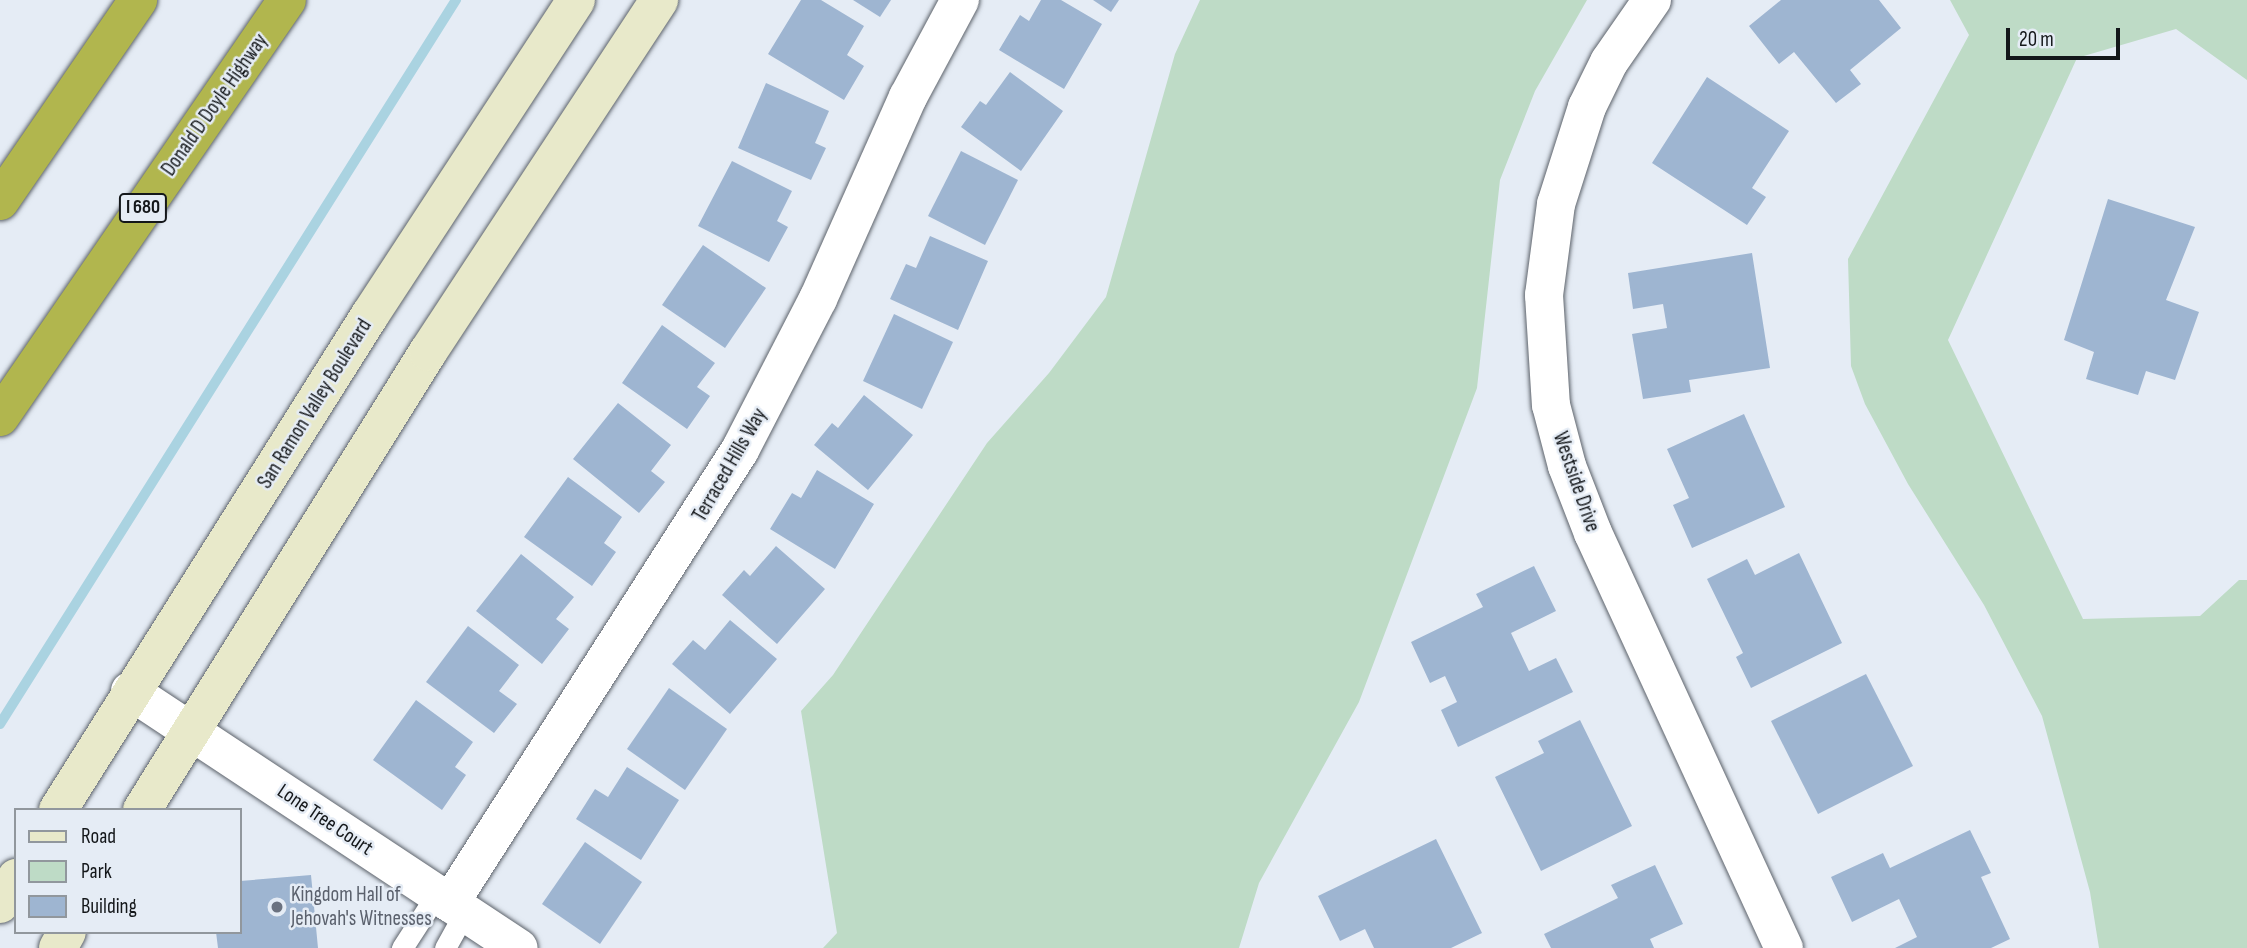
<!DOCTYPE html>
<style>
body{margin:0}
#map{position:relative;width:2247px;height:948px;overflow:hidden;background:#e5ecf5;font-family:"Sofia Sans Condensed",sans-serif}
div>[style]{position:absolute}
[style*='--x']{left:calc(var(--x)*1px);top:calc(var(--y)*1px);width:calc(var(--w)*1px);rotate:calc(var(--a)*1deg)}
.green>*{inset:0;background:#bedbc6}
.stream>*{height:10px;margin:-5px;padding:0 5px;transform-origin:5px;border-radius:5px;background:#aad3e1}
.building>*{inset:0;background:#9eb5d1}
.roads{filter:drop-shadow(0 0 2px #5d636b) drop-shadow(0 0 2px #5d636b)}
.service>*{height:21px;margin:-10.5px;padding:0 10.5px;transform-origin:10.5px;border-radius:10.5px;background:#fff}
.minor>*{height:38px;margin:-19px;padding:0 19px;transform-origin:19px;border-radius:19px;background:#fff}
.tertiary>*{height:38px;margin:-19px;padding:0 19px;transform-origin:19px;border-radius:19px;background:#fff}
.secondary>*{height:38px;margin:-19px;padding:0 19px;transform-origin:19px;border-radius:19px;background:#e8e9ca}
.motorway>*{height:38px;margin:-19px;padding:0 19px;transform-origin:19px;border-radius:19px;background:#b1b64e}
.dots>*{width:19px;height:19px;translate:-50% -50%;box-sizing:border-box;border:4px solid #e5ecf5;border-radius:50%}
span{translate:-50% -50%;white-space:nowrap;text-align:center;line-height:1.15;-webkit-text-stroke:5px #e5ecf5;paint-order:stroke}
.shield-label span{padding:2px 5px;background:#e5ecf5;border:2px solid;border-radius:5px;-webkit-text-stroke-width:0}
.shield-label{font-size:19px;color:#14171a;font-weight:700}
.street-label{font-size:21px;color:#14171a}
.worship-label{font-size:21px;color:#5b616d}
.left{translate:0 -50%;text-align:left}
.legend{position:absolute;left:14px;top:808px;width:228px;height:126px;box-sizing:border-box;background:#e5ecf5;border:2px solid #91979d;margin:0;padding:9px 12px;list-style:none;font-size:21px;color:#14171a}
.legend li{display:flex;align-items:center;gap:14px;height:35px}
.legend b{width:35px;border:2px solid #91979d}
.scale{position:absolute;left:2006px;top:28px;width:114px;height:32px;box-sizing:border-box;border:4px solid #14171a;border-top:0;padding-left:9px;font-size:21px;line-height:24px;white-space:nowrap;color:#14171a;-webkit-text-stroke:5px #e5ecf5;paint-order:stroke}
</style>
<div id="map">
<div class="green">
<div style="clip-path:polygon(1200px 0,1587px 0,1535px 91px,1500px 180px,1477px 388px,1359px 702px,1259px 883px,1239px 948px,823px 948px,837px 933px,801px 711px,833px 675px,987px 443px,1049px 373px,1106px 297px,1175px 54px)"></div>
<div style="clip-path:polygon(1950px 0,2247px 0,2247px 80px,2176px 29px,2077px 58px,1948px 340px,2083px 619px,2200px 616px,2239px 580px,2247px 580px,2247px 948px,2099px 948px,2090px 892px,2042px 716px,1984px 605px,1908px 484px,1865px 404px,1851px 366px,1848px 259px,1969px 35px)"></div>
</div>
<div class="stream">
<div style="--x:0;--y:724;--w:856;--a:-57.8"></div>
</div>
<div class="building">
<div style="clip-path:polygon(801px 0,821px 0,864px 26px,847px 55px,864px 66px,844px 100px,768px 54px)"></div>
<div style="clip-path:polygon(853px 0,891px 0,880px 17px)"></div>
<div style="clip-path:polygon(1041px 0,1061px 0,1102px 24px,1064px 89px,999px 50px,1020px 15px,1029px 21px)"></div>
<div style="clip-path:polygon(1093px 0,1119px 0,1111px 12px)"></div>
<div style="clip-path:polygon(1781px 0,1879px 0,1901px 28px,1850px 70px,1861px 84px,1836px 103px,1794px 52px,1779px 64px,1749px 26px)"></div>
<div style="clip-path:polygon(1010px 72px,1063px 111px,1021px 171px,961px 127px,980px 101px,986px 105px)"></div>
<div style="clip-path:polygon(1707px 77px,1789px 131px,1752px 188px,1766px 197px,1747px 225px,1652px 163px)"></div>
<div style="clip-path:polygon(766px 83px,829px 111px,815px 143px,826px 148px,811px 180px,738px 148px)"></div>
<div style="clip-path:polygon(961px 151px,1018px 180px,985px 245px,928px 216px)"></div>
<div style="clip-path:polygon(732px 161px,792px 191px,777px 221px,788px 227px,769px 262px,698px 226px)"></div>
<div style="clip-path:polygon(2108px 199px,2195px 227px,2166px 300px,2199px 312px,2175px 380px,2146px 371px,2138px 395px,2086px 379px,2094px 352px,2064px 340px)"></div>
<div style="clip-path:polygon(930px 236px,988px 261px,958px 330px,890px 299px,906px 264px,916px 268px)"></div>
<div style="clip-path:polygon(703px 245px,766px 288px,725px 348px,662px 305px)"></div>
<div style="clip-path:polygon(1752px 253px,1770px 368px,1689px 380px,1691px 392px,1643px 399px,1632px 334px,1667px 328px,1663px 304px,1633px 309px,1628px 273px)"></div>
<div style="clip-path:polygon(894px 314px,953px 342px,922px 409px,863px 381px)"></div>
<div style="clip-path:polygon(662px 325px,715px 363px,697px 387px,710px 396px,687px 429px,622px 383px)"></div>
<div style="clip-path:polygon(864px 395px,913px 435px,868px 490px,814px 445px,832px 423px,838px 428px)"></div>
<div style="clip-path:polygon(618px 403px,671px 445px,651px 471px,665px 482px,639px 513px,573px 459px)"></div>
<div style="clip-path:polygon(1744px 414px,1785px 507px,1692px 548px,1673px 505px,1689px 498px,1667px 449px)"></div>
<div style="clip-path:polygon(817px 470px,874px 504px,835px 569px,770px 529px,792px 493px,801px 498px)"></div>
<div style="clip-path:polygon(568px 477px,622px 517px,604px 543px,616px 552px,592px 586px,524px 537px)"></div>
<div style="clip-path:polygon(776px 546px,825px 589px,777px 644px,722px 595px,744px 570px,750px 576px)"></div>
<div style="clip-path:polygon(1799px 553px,1842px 643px,1751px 688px,1736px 657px,1743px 653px,1707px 579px,1747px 559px,1755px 575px)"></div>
<div style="clip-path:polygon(521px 554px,574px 597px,556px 619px,569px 629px,542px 664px,476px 611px)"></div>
<div style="clip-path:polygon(1534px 566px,1556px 611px,1511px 633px,1529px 671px,1556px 658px,1573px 692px,1458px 747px,1441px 710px,1457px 702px,1445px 676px,1430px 683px,1411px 642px,1483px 607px,1476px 594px)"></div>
<div style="clip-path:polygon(730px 620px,777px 659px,730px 714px,672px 664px,693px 640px,705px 650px)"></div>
<div style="clip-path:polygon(468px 626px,519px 665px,499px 691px,517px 704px,494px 733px,426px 682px)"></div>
<div style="clip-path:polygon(1866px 674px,1913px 766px,1818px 814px,1771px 721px)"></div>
<div style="clip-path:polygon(669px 688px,727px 729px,685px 790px,627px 749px)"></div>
<div style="clip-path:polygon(416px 700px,473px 742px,455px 767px,466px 775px,442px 810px,373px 760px)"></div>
<div style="clip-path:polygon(1580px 720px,1632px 826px,1541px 871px,1495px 777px,1544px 753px,1538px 741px)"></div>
<div style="clip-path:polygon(627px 767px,679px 800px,641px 860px,576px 819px,595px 789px,608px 797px)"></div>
<div style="clip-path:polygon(1970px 830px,1991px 873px,1981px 877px,2010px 939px,1991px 948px,1895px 948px,1917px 937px,1899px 899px,1852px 922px,1831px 877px,1883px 853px,1890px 868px)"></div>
<div style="clip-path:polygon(1436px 839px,1482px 933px,1451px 948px,1374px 948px,1365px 929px,1340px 941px,1318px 896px)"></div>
<div style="clip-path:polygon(585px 842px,642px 882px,600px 944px,542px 904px)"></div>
<div style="clip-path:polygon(1655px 865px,1683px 924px,1650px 939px,1654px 948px,1551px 948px,1544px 934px,1618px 898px,1611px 885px)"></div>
<div style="clip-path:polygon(311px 875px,318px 948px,218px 948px,216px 932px,240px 932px,240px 881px)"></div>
</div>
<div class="roads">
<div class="service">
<div style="--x:402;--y:948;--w:64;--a:-57.1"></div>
<div style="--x:445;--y:948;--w:41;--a:-60.9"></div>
</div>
<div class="minor">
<div style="--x:130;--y:691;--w:466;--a:33.5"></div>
<div style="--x:450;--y:903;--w:538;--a:-57.37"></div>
<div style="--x:740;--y:450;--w:170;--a:-62.7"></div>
<div style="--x:818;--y:299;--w:221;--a:-66"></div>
<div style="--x:908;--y:97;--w:110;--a:-61.8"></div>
</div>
<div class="tertiary">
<div style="--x:1652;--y:0;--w:75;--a:124.7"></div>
<div style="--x:1609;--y:62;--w:50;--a:116.1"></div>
<div style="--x:1587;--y:107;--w:102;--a:107.7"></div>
<div style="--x:1556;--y:204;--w:92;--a:97.5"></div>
<div style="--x:1544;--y:295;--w:110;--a:86.4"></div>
<div style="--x:1551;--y:405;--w:63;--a:75.3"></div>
<div style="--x:1567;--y:466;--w:72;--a:68.8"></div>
<div style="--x:1593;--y:533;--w:457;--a:65.3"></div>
</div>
<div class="secondary">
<div style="--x:58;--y:810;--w:585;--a:-57.78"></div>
<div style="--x:370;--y:315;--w:376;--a:-56.8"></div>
<div style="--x:142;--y:810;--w:540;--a:-58.02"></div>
<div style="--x:428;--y:352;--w:421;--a:-56.7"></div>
<div style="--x:0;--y:904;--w:31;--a:-58"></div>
<div style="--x:58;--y:948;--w:18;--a:-61"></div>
</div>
<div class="motorway">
<div style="--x:0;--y:201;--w:244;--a:-55.5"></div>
<div style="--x:0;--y:417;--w:506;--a:-55.46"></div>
</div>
</div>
<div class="dots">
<div style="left:277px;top:907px;background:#6b7280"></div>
</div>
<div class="shield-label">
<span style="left:143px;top:208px">I 680</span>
</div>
<div class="street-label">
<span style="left:215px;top:105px;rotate:-55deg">Donald D Doyle Highway</span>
<span style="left:315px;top:404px;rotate:-58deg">San Ramon Valley Boulevard</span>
<span style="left:730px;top:465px;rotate:-60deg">Terraced Hills Way</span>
<span style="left:1576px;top:482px;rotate:71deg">Westside Drive</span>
<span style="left:325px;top:820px;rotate:34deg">Lone Tree Court</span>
</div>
<div class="worship-label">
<span class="left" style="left:291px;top:907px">Kingdom Hall of<br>Jehovah's Witnesses</span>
</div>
<ul class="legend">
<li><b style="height:9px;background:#e8e9ca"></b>Road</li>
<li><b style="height:19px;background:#bedbc6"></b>Park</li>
<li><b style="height:19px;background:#9eb5d1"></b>Building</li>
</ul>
<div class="scale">20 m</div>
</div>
